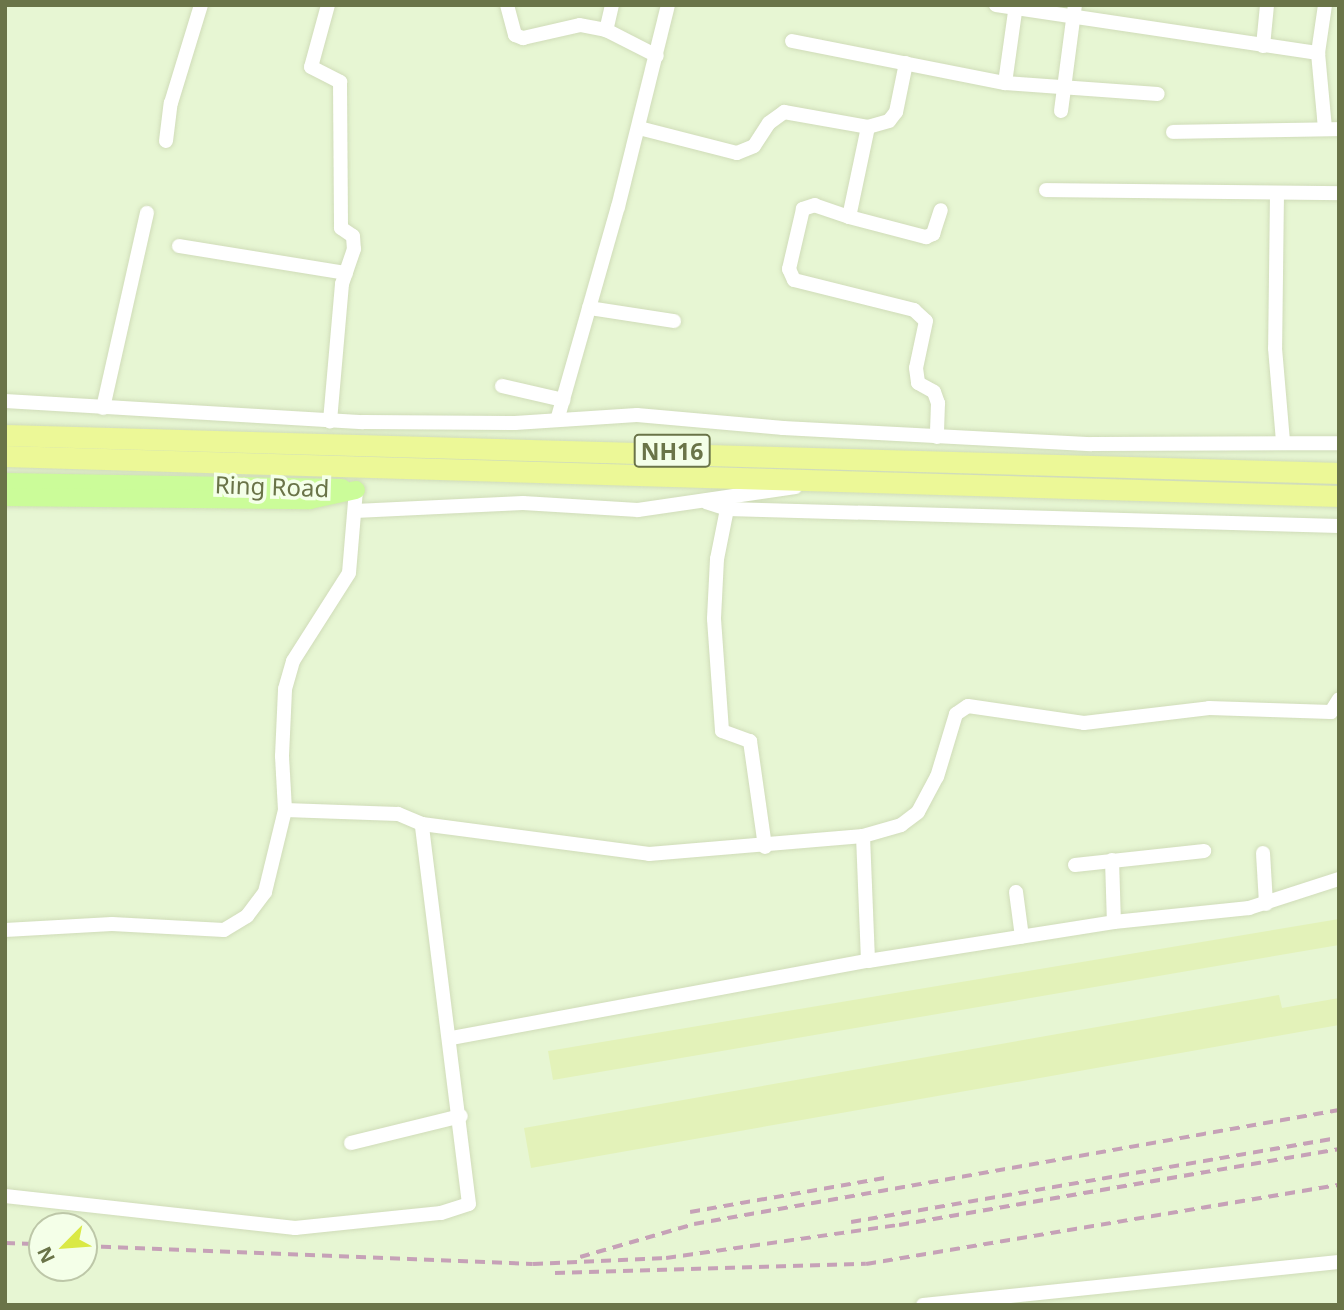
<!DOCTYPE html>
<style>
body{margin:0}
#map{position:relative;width:1344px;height:1310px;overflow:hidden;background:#f0fce2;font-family:"Noto Sans",sans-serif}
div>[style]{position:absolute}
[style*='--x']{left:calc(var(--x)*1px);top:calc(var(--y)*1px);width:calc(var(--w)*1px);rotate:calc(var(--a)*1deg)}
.residential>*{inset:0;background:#e7f6d3}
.building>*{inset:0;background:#e3f2b9}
.roads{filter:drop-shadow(0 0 2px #d0dcb9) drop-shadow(0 0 2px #d0dcb9)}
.minor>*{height:14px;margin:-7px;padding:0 7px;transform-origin:7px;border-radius:7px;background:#fff}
.major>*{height:18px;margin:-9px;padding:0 9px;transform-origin:9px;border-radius:9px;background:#cbfc99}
.highway>*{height:21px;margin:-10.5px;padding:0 10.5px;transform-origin:10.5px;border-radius:10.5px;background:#ecf897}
.rail>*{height:3.5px;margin-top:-1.75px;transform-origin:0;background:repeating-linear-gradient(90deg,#c6a1b7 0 10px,transparent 0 17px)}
span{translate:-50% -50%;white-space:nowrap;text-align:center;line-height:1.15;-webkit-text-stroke:7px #f4ffe8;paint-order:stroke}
.shield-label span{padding:2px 5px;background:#f4ffe8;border:2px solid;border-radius:5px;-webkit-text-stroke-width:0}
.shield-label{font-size:23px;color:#6a7448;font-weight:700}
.street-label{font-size:24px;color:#6a7448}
.frame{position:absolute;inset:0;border:7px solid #6a7448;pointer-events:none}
.north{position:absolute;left:28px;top:1212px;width:70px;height:70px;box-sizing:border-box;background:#f4ffe8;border:2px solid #bdc7a8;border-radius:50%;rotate:245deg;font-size:19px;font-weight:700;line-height:28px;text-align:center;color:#6a7448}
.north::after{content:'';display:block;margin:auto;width:24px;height:32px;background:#dae945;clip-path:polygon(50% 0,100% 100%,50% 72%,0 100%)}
</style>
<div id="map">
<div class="residential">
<div style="clip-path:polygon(evenodd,5px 5px,1339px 5px,1339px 1305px,5px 1305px,5px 5px,42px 1226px,84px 1226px,84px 1268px,42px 1268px,42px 1226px)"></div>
</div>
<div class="building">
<div style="clip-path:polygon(1339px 919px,1339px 945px,553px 1080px,548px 1051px)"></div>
<div style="clip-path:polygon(1279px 995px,1282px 1008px,1339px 998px,1339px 1025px,531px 1168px,524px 1128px)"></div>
</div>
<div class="roads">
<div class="minor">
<div style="--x:328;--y:5;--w:64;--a:105.3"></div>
<div style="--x:311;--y:67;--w:33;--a:27"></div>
<div style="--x:340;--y:82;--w:146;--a:89.6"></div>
<div style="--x:341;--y:228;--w:14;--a:34"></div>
<div style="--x:353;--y:236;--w:13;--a:86"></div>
<div style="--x:354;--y:249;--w:37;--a:109"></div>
<div style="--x:342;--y:284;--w:138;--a:95"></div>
<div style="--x:507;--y:5;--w:31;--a:75"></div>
<div style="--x:515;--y:35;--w:9;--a:21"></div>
<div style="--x:523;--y:38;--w:58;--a:-12.8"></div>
<div style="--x:580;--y:25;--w:26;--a:11"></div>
<div style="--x:612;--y:5;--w:26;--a:103"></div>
<div style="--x:606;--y:30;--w:57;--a:27"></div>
<div style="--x:996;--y:5;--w:326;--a:8.5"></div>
<div style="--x:1318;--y:53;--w:49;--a:-81.7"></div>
<div style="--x:792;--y:41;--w:217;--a:11.2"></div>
<div style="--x:1005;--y:83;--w:153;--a:4.1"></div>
<div style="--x:1263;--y:46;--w:41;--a:-84.4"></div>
<div style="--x:1318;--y:53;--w:76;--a:84.7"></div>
<div style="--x:906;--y:63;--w:50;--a:101.5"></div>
<div style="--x:896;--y:112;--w:11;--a:128"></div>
<div style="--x:889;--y:121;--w:22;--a:164"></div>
<div style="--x:868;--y:127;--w:92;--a:101.9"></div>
<div style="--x:849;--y:217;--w:36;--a:-161"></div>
<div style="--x:815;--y:205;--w:13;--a:162"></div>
<div style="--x:803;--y:209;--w:62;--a:103.1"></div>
<div style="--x:789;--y:269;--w:12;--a:66"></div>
<div style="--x:794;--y:280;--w:124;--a:14"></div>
<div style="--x:914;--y:310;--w:16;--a:43"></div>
<div style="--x:926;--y:321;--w:48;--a:102"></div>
<div style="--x:916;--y:368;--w:15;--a:82"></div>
<div style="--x:918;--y:383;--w:18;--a:29"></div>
<div style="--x:934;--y:392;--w:12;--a:70"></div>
<div style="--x:938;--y:403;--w:34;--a:92"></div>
<div style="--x:1005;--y:83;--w:79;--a:-82"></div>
<div style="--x:1061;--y:111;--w:107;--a:-82.5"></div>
<div style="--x:639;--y:128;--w:101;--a:14.3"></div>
<div style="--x:737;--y:153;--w:18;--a:-22"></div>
<div style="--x:754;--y:146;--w:27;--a:-57"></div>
<div style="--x:769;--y:123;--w:19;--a:-36"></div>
<div style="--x:784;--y:112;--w:85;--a:10.1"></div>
<div style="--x:1173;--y:132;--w:166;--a:-1"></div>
<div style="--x:166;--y:141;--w:38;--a:-83"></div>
<div style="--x:171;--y:103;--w:102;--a:-73"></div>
<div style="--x:1046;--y:190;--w:293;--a:0.6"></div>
<div style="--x:1277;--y:193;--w:155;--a:90.7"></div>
<div style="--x:1275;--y:348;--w:94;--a:85.1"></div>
<div style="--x:849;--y:217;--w:80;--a:14.6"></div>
<div style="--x:926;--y:237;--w:8;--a:-23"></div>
<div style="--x:933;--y:234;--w:25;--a:-72"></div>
<div style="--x:179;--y:246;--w:169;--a:9.2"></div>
<div style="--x:589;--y:308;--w:86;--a:8.7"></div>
<div style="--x:502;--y:386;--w:63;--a:12.9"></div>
<div style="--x:5;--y:401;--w:359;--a:3.4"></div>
<div style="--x:363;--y:422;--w:152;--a:0.4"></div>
<div style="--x:515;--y:423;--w:122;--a:-3.8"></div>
<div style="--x:637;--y:415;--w:147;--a:5.1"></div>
<div style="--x:783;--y:428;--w:309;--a:3"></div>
<div style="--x:1092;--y:444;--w:247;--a:-0.2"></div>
<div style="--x:103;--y:408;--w:200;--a:-77.3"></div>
<div style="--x:558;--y:417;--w:218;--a:-74.1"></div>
<div style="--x:618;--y:207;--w:208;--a:-76.1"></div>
<div style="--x:706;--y:502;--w:22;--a:18"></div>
<div style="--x:727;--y:509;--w:612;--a:1.59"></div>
<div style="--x:727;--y:509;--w:51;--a:101.3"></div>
<div style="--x:717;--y:559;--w:60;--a:92.9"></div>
<div style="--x:714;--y:619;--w:112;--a:85.9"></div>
<div style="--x:722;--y:731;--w:30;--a:20"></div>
<div style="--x:750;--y:741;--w:107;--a:81.9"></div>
<div style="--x:355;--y:511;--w:168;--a:-2.7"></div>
<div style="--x:523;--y:503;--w:115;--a:3.5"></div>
<div style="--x:638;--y:510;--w:159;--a:-8.3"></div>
<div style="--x:422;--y:824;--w:229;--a:7.5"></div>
<div style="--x:649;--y:854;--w:215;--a:-4.8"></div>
<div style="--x:863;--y:836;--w:40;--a:-16"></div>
<div style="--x:901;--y:825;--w:21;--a:-37"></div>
<div style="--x:918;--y:812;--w:40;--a:-62"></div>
<div style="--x:937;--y:777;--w:66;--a:-73.2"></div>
<div style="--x:956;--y:714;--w:14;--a:-34"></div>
<div style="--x:968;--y:706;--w:117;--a:8.3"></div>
<div style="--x:1084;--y:723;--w:126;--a:-6.8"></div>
<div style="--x:1209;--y:708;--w:122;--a:1.9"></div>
<div style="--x:1331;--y:712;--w:15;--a:-58"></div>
<div style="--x:863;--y:836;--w:125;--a:87.7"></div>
<div style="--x:1263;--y:853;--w:51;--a:86.6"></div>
<div style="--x:1112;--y:860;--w:62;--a:88.2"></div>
<div style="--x:1075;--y:865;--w:130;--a:-6.2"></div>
<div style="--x:1016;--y:892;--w:45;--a:82.4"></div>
<div style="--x:5;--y:930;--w:107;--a:-3.2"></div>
<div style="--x:112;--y:924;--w:112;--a:3.1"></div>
<div style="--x:224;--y:930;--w:27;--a:-31"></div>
<div style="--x:247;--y:916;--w:30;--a:-53"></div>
<div style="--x:265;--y:892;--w:84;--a:-76.3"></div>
<div style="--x:451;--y:1038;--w:424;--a:-10.5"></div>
<div style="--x:868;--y:961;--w:249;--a:-9"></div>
<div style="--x:1114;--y:922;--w:136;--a:-5.9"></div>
<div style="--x:1249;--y:908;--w:95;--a:-17.9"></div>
<div style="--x:351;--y:1143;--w:113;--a:-13.8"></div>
<div style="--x:5;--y:1196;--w:292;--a:6.3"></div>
<div style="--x:295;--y:1228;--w:147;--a:-5.9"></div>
<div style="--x:441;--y:1213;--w:29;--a:-18"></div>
<div style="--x:469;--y:1204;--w:383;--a:-97.1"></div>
<div style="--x:422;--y:824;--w:26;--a:-157"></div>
<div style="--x:398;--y:814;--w:113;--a:-178"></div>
<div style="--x:285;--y:810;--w:54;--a:-93.2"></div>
<div style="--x:282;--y:756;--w:67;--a:-87.4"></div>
<div style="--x:285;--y:689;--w:29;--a:-74"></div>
<div style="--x:293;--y:661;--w:104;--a:-57.5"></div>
<div style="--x:349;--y:573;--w:83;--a:-85.2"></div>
<div style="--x:923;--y:1305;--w:418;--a:-5.9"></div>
</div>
<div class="major">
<div style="--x:5;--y:482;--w:337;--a:1"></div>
<div style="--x:5;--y:497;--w:305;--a:0.6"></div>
<div style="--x:310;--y:500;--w:47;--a:-12.3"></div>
</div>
<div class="highway">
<div style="--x:5;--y:435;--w:1335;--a:1.63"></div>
<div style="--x:5;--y:456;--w:1335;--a:1.72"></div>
</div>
</div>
<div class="rail">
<div style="--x:690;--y:1212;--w:203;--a:-9.9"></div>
<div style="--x:851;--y:1222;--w:495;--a:-9.8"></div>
<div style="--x:5;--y:1243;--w:37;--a:2"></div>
<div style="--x:84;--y:1246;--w:449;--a:2.3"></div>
<div style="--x:533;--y:1264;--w:133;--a:-2.6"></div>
<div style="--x:666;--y:1258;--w:235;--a:-8.1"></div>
<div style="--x:899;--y:1225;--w:447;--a:-9.8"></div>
<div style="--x:580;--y:1257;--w:119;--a:-16.1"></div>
<div style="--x:694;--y:1224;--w:655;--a:-10.02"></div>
<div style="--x:555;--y:1273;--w:311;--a:-1.7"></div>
<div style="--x:866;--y:1264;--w:480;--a:-9.5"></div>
</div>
<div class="shield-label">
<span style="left:672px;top:451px">NH16</span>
</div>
<div class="street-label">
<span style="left:272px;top:486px;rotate:2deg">Ring Road</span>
</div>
<div class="frame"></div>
<div class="north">N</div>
</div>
